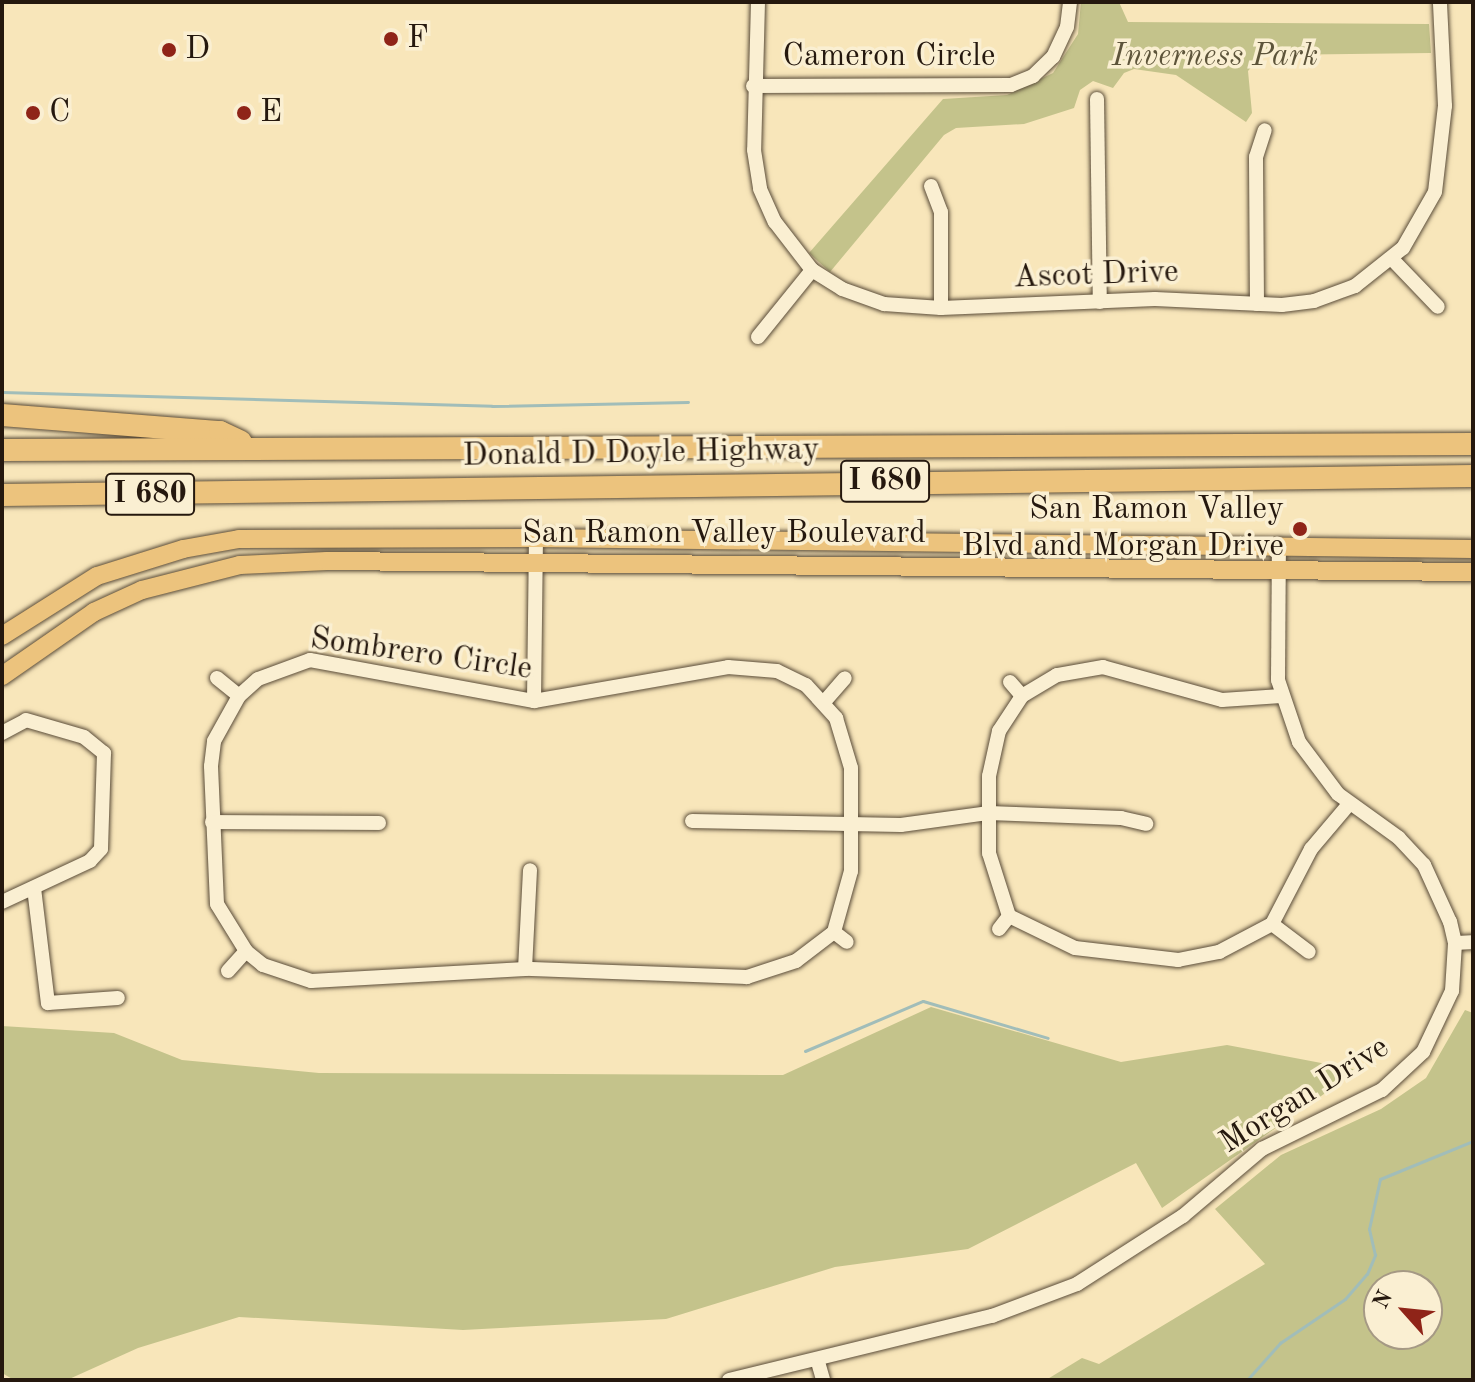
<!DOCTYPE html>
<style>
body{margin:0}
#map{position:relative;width:1475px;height:1382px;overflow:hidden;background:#f8e6ba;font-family:"Old Standard TT",serif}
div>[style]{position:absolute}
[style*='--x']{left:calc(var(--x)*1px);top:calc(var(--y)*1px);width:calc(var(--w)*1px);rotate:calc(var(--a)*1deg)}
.green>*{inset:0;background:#c4c38b}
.stream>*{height:3px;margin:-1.5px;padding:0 1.5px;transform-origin:1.5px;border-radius:1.5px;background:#a1bdb9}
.roads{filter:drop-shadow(0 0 2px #5a4c39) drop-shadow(0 0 2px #5a4c39)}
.minor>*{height:14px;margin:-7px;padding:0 7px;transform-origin:7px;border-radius:7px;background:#faefd2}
.major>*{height:18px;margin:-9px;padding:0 9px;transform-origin:9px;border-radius:9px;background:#ecc37d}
.highway>*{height:22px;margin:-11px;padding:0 11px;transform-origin:11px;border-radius:11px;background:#ecc37d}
.dots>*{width:22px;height:22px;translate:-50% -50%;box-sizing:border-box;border:4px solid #faefd2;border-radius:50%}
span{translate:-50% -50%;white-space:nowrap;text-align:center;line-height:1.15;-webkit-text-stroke:7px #faefd2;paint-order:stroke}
.shield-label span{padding:2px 6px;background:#faefd2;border:2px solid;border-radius:6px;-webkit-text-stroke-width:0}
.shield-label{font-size:30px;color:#25180e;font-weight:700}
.poi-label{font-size:32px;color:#25180e}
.left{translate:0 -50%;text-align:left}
.right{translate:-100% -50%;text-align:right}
.street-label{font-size:32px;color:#25180e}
.park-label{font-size:32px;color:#5d543a;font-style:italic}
.frame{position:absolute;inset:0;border:4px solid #25180e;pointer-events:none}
.north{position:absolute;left:1363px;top:1270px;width:80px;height:80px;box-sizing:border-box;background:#faefd2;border:2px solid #a59984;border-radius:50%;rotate:297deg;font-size:22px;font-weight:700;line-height:32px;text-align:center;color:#25180e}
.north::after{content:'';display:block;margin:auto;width:28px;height:36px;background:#8f2418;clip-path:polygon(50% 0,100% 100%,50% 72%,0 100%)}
</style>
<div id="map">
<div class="green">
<div style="clip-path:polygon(1081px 2px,1119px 2px,1128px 22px,1429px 24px,1431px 53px,1262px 55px,1248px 71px,1252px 113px,1246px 122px,1176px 75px,1134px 69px,1124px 73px,1113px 88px,1093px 81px,1080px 90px,1074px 108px,1024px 124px,956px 128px,944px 135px,830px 272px,809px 253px,943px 99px,1007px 95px,1053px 73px,1078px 34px)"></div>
<div style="clip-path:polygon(931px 1007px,1121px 1062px,1227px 1045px,1358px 1070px,1162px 1208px,1136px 1163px,968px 1249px,835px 1267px,666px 1319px,463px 1330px,239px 1317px,138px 1348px,67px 1380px,14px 1380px,2px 1373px,2px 1026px,114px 1033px,182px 1060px,319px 1073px,783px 1075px)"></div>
<div style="clip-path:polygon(evenodd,1465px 1010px,1473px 1013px,1473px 1380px,1046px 1380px,1082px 1358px,1099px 1364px,1265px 1264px,1215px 1209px,1281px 1155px,1381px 1109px,1426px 1078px,1465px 1010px,1379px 1286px,1427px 1286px,1427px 1334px,1379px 1334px,1379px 1286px)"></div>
</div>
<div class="stream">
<div style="--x:2;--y:392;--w:490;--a:1.6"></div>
<div style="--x:492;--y:406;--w:196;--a:-1.2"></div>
<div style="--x:805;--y:1051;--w:128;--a:-23"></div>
<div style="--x:923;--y:1001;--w:130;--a:16.5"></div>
<div style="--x:1247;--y:1380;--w:50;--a:-48.3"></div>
<div style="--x:1280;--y:1343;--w:78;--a:-34.1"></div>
<div style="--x:1345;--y:1299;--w:33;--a:-49"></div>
<div style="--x:1367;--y:1274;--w:21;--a:-67"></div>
<div style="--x:1375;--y:1255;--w:27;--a:-103"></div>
<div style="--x:1369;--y:1229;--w:51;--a:-77.6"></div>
<div style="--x:1380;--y:1179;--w:100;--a:-22.2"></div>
</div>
<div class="roads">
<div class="minor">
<div style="--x:758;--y:2;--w:148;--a:91.5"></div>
<div style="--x:754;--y:150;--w:39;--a:81"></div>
<div style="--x:760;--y:189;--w:36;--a:66"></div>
<div style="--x:775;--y:222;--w:61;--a:52.4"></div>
<div style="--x:812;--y:270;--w:36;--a:32"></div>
<div style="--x:842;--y:289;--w:45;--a:19.7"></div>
<div style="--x:884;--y:304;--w:57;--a:4"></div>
<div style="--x:941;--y:308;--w:214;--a:-2.4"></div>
<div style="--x:1155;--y:299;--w:127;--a:2.7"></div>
<div style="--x:1282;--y:305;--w:32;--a:-7"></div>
<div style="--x:1314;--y:301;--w:44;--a:-20.1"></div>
<div style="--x:1355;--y:286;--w:61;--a:-38.4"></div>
<div style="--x:1403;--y:248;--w:64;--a:-60.3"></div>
<div style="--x:1435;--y:192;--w:87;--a:-83.4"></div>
<div style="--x:1445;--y:106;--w:104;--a:-92.8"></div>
<div style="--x:753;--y:86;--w:258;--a:-0.2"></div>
<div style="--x:1011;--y:85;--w:24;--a:-22"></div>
<div style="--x:1033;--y:76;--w:28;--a:-44"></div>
<div style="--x:1053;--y:57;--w:33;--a:-65"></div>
<div style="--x:1067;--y:27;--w:25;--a:-83"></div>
<div style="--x:1097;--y:99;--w:203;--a:89.2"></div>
<div style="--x:931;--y:186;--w:28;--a:69"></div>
<div style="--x:941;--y:212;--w:96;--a:90"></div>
<div style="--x:1392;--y:259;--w:66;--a:46.2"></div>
<div style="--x:1257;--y:304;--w:147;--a:-90.4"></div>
<div style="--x:1256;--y:157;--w:28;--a:-72"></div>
<div style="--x:758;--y:337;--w:86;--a:-51.1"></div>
<div style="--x:310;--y:660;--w:228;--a:10.4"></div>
<div style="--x:534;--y:701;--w:197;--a:-9.9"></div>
<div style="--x:728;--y:667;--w:49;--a:4.7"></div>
<div style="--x:777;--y:671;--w:32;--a:26"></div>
<div style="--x:806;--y:685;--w:45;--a:47.7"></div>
<div style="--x:836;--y:718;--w:52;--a:73.3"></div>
<div style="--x:851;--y:768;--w:103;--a:90"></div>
<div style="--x:851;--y:871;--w:63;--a:105.6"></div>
<div style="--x:834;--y:932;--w:48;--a:142.7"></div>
<div style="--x:796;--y:961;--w:52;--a:161.9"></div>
<div style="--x:747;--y:977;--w:222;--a:-177.9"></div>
<div style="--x:525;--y:969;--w:214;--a:176.8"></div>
<div style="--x:311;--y:981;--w:51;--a:-161.6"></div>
<div style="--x:263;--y:965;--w:22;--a:-141"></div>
<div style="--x:246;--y:951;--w:55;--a:-121.7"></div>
<div style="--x:217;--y:904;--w:138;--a:-92.5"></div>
<div style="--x:211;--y:766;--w:25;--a:-83"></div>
<div style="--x:214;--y:741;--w:51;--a:-60.9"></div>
<div style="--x:239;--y:696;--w:25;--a:-42"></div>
<div style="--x:258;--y:679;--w:55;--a:-20.1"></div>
<div style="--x:217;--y:678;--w:28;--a:39"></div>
<div style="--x:1010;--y:682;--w:18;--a:49"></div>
<div style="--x:1281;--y:696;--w:59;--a:176.1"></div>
<div style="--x:1222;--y:700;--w:123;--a:-164.5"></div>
<div style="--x:1103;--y:667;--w:47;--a:170.1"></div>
<div style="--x:1057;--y:675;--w:41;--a:149"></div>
<div style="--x:1022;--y:696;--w:42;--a:123.3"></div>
<div style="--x:999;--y:731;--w:46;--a:102.5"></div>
<div style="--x:989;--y:776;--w:77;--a:90"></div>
<div style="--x:989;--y:853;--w:66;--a:72.4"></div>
<div style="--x:1009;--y:916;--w:73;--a:25.9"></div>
<div style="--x:1075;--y:948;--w:104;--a:6.6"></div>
<div style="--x:1178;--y:960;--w:42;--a:-11"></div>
<div style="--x:1219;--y:952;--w:60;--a:-27.8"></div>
<div style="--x:1272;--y:924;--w:85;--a:-62.5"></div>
<div style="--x:1311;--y:849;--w:59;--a:-49.8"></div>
<div style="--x:534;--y:701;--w:163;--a:-89.3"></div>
<div style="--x:825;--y:701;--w:30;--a:-49"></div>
<div style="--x:2;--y:733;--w:27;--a:-28"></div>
<div style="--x:26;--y:720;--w:60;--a:16.3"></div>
<div style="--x:84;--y:737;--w:26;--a:39"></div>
<div style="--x:104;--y:753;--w:96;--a:91.8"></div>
<div style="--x:101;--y:849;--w:16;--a:133"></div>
<div style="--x:90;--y:861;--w:97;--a:155"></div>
<div style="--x:692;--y:821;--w:209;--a:1.1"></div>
<div style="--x:901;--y:825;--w:89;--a:-7.8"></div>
<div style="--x:989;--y:813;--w:132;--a:2.2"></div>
<div style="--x:1121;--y:818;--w:26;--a:13"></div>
<div style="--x:212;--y:822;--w:167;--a:0.3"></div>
<div style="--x:34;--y:888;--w:116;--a:83.1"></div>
<div style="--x:48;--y:1003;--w:70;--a:-4.1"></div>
<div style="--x:1272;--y:924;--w:46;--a:37.1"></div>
<div style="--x:999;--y:929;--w:16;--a:-52"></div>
<div style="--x:834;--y:932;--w:16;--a:38"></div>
<div style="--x:1455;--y:943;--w:18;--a:-3"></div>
<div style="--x:525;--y:969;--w:99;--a:-87.1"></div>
<div style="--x:228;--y:971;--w:27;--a:-48"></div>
<div style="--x:818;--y:1362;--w:19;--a:74"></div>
<div style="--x:729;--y:1380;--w:271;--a:-13.7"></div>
<div style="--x:992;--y:1316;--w:91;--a:-20.6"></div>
<div style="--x:1077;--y:1284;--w:126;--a:-32.7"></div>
<div style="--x:1183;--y:1216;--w:104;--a:-40.3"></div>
<div style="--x:1262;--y:1149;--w:134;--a:-26.2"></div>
<div style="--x:1382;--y:1090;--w:56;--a:-42.8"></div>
<div style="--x:1423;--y:1052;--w:68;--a:-64.6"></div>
<div style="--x:1452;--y:991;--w:48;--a:-86.4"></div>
<div style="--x:1455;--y:943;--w:22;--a:-103"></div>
<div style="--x:1450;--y:922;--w:63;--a:-114.5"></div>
<div style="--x:1424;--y:865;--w:37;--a:-133"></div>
<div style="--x:1399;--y:838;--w:75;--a:-144.2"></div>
<div style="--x:1338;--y:794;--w:65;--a:-126.9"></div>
<div style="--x:1299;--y:742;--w:65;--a:-108.7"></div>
<div style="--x:1278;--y:680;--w:136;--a:-89.6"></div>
</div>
<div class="major">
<div style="--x:2;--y:636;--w:112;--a:-32.3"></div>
<div style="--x:97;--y:576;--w:90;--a:-17.4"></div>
<div style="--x:183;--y:549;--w:57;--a:-10.1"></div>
<div style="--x:239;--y:539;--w:297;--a:-0.2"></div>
<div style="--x:536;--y:538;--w:937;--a:0.67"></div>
<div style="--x:2;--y:676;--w:112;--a:-34.8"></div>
<div style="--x:94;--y:612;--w:53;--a:-24.6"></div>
<div style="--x:142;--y:590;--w:101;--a:-14.3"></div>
<div style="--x:240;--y:565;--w:87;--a:-2.6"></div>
<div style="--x:327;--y:561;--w:1146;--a:0.55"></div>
</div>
<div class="highway">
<div style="--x:2;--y:415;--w:219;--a:4.5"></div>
<div style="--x:220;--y:432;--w:23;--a:25"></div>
<div style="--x:2;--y:450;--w:1471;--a:-0.23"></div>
<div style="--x:2;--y:495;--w:1471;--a:-0.74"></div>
</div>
</div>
<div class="dots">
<div style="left:391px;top:39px;background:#8f2418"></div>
<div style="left:169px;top:50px;background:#8f2418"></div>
<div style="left:33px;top:113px;background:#8f2418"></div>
<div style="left:244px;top:113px;background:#8f2418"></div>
<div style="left:1300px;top:529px;background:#8f2418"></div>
</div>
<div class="shield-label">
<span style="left:885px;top:481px">I 680</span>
<span style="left:150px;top:494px">I 680</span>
</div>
<div class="poi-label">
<span class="left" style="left:407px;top:39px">F</span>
<span class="left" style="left:185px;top:50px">D</span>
<span class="left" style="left:49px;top:113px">C</span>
<span class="left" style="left:260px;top:113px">E</span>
<span class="right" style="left:1284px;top:529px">San Ramon Valley<br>Blvd and Morgan Drive</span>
</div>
<div class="street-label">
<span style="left:889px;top:57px">Cameron Circle</span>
<span style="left:1096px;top:276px;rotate:-2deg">Ascot Drive</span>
<span style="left:641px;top:454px;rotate:-1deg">Donald D Doyle Highway</span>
<span style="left:724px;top:534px">San Ramon Valley Boulevard</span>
<span style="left:421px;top:655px;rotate:8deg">Sombrero Circle</span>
<span style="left:1305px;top:1096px;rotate:-32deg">Morgan Drive</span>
</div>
<div class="park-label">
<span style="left:1215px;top:57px">Inverness Park</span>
</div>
<div class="frame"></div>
<div class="north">N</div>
</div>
